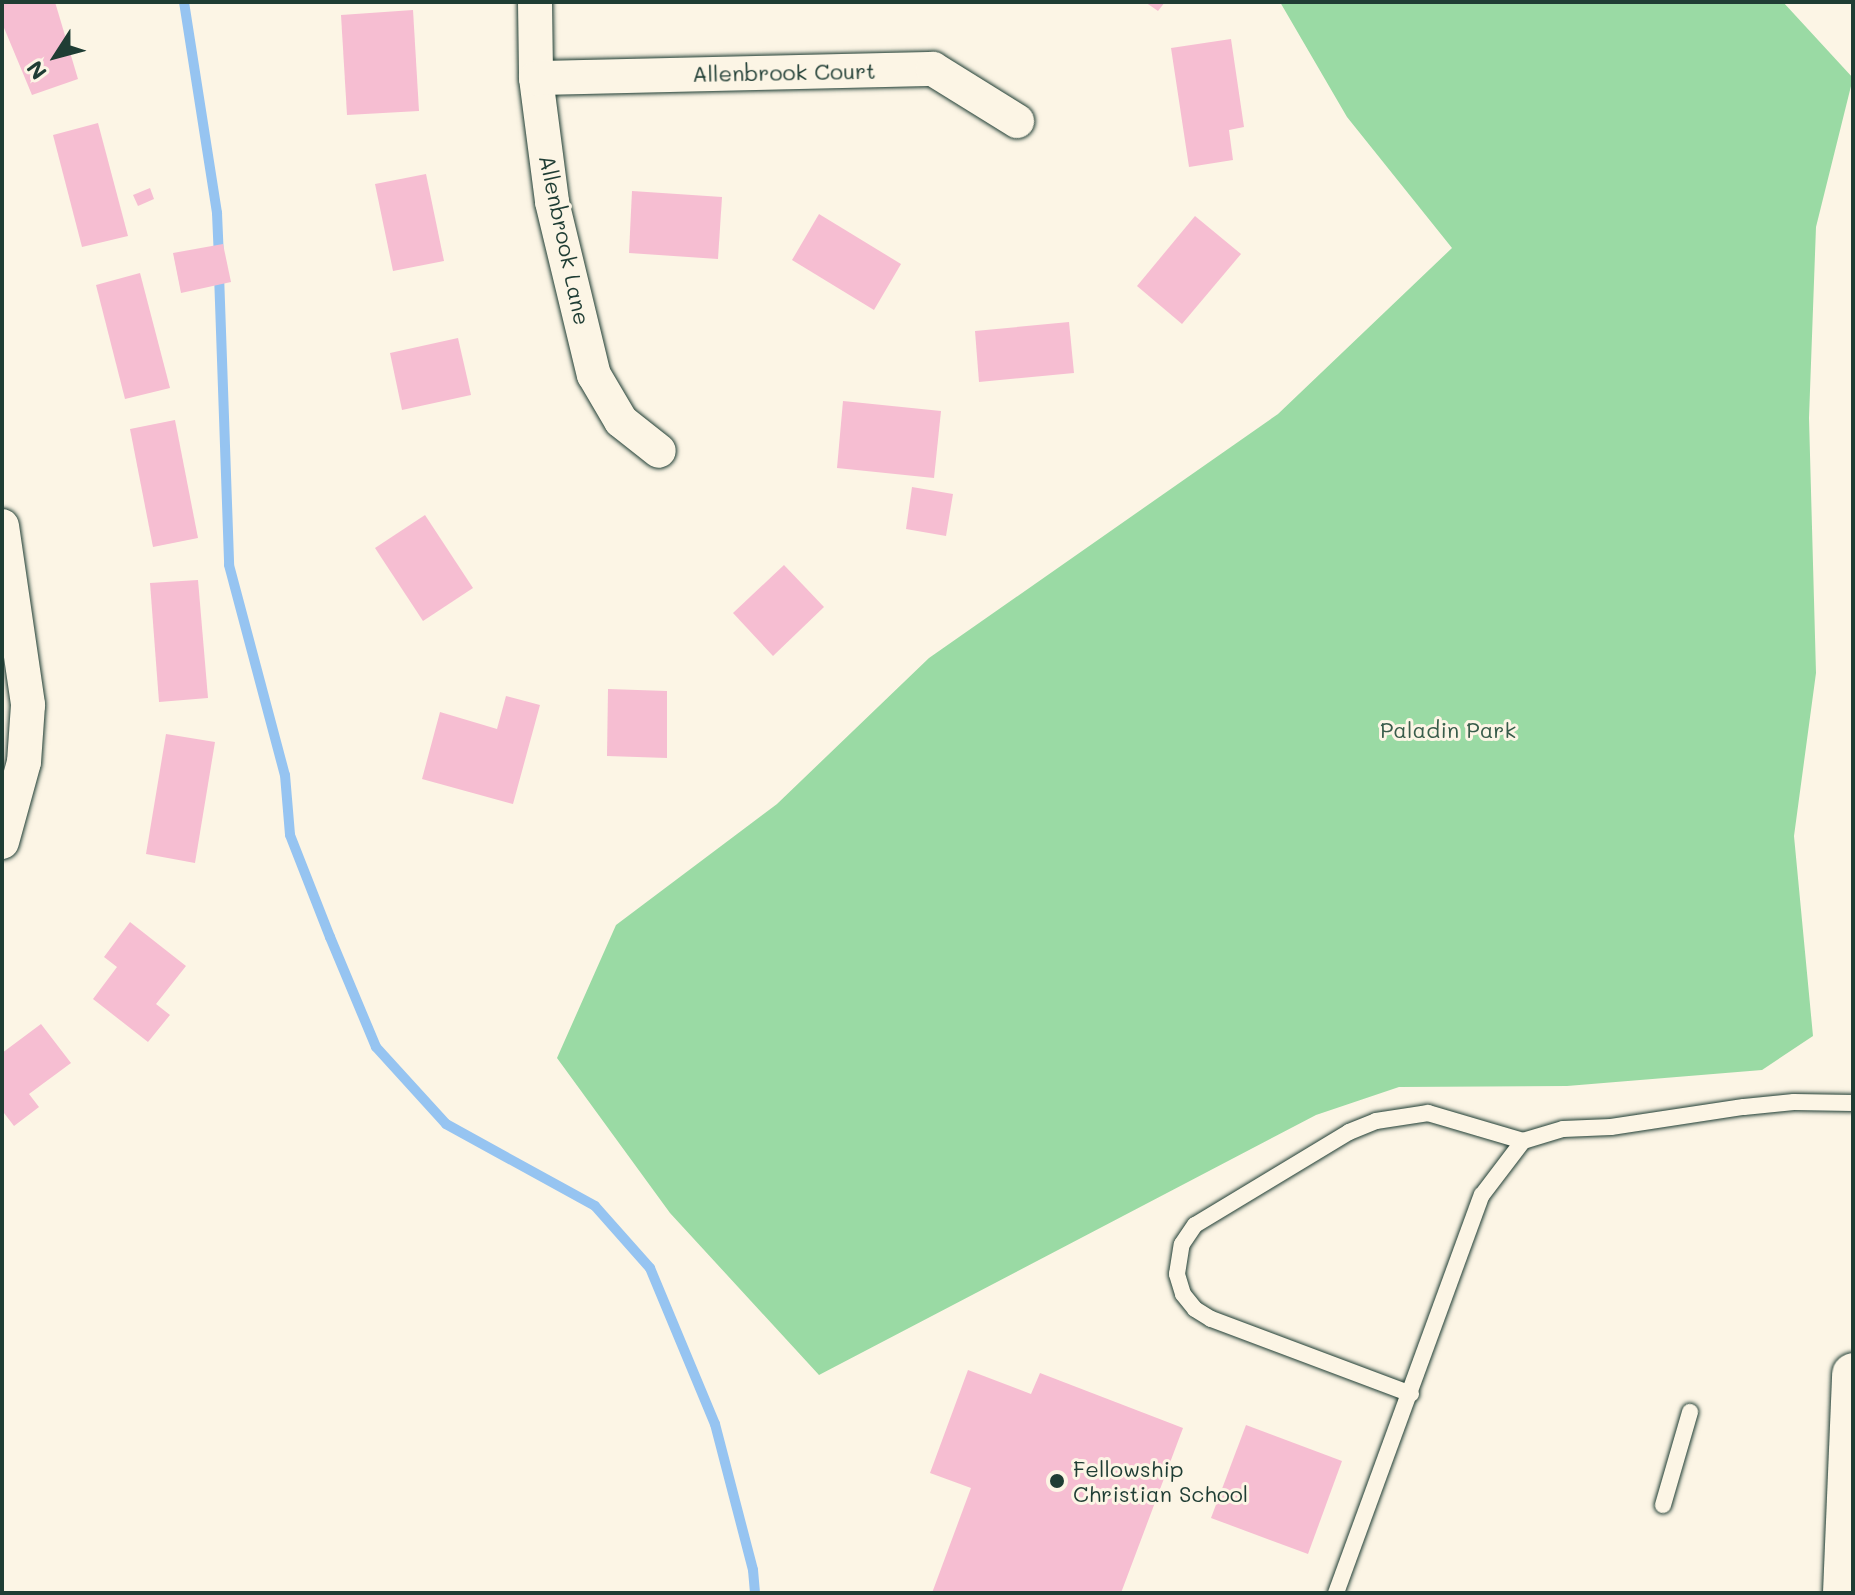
<!DOCTYPE html>
<style>
body{margin:0}
#map{position:relative;width:1855px;height:1595px;overflow:hidden;background:#fcf5e5;font-family:Mali,sans-serif}
div>[style]{position:absolute}
[style*='--x']{left:calc(var(--x)*1px);top:calc(var(--y)*1px);width:calc(var(--w)*1px);rotate:calc(var(--a)*1deg)}
.green>*{inset:0;background:#9adaa4}
.stream>*{height:10px;margin:-5px;padding:0 5px;transform-origin:5px;border-radius:5px;background:#96c4f1}
.building>*{inset:0;background:#f6bed2}
.roads{filter:drop-shadow(0 0 2px #1f3d34) drop-shadow(0 0 2px #1f3d34)}
.service>*{height:16px;margin:-8px;padding:0 8px;transform-origin:8px;border-radius:8px;background:#fcf5e5}
.minor>*{height:34px;margin:-17px;padding:0 17px;transform-origin:17px;border-radius:17px;background:#fcf5e5}
.tertiary>*{height:42px;margin:-21px;padding:0 21px;transform-origin:21px;border-radius:21px;background:#fcf5e5}
.dots>*{width:22px;height:22px;translate:-50% -50%;box-sizing:border-box;border:4px solid #fcf5e5;border-radius:50%}
span{translate:-50% -50%;white-space:nowrap;text-align:center;line-height:1.15;-webkit-text-stroke:6px #fcf5e5;paint-order:stroke}
.street-label{font-size:22px;color:#1f3d34}
.park-label{font-size:22px;color:#385c4a}
.poi-label{font-size:22px;color:#1f3d34}
.left{translate:0 -50%;text-align:left}
.frame{position:absolute;inset:0;border:4px solid #1f3d34;pointer-events:none}
.north{position:absolute;left:16px;top:16px;width:80px;height:80px;-webkit-text-stroke:6px #fcf5e5;paint-order:stroke;rotate:234deg;font-size:22px;font-weight:700;line-height:32px;text-align:center;color:#1f3d34}
.north::after{content:'';display:block;margin:auto;width:28px;height:36px;background:#1f3d34;clip-path:polygon(50% 0,100% 100%,50% 72%,0 100%)}
</style>
<div id="map">
<div class="green">
<div style="clip-path:polygon(1280px 2px,1783px 2px,1853px 78px,1816px 227px,1809px 418px,1816px 673px,1794px 836px,1813px 1036px,1762px 1070px,1567px 1086px,1399px 1087px,1316px 1115px,819px 1375px,670px 1213px,557px 1058px,616px 925px,777px 804px,929px 658px,1278px 414px,1452px 248px,1347px 117px)"></div>
</div>
<div class="stream">
<div style="--x:184;--y:2;--w:214;--a:81.1"></div>
<div style="--x:217;--y:213;--w:45;--a:87.5"></div>
<div style="--x:219;--y:274;--w:291;--a:88"></div>
<div style="--x:229;--y:565;--w:217;--a:75.1"></div>
<div style="--x:285;--y:775;--w:60;--a:85.2"></div>
<div style="--x:290;--y:835;--w:110;--a:68.6"></div>
<div style="--x:330;--y:937;--w:119;--a:67.3"></div>
<div style="--x:376;--y:1047;--w:104;--a:47.7"></div>
<div style="--x:446;--y:1124;--w:170;--a:28.8"></div>
<div style="--x:595;--y:1206;--w:83;--a:48.4"></div>
<div style="--x:650;--y:1268;--w:169;--a:67.4"></div>
<div style="--x:715;--y:1424;--w:151;--a:75.4"></div>
<div style="--x:753;--y:1570;--w:23;--a:85"></div>
</div>
<div class="building">
<div style="clip-path:polygon(2px 2px,55px 2px,78px 79px,32px 95px,2px 23px)"></div>
<div style="clip-path:polygon(1145px 2px,1165px 2px,1158px 11px)"></div>
<div style="clip-path:polygon(413px 10px,419px 111px,347px 115px,341px 15px)"></div>
<div style="clip-path:polygon(1231px 39px,1244px 127px,1229px 130px,1233px 160px,1189px 167px,1171px 48px)"></div>
<div style="clip-path:polygon(98px 123px,128px 236px,82px 247px,53px 135px)"></div>
<div style="clip-path:polygon(426px 174px,444px 261px,393px 271px,375px 184px)"></div>
<div style="clip-path:polygon(150px 188px,154px 199px,138px 206px,133px 195px)"></div>
<div style="clip-path:polygon(632px 191px,722px 197px,718px 259px,629px 253px)"></div>
<div style="clip-path:polygon(819px 214px,901px 264px,874px 310px,792px 260px)"></div>
<div style="clip-path:polygon(1195px 216px,1241px 254px,1182px 324px,1137px 286px)"></div>
<div style="clip-path:polygon(223px 244px,231px 282px,181px 293px,173px 253px)"></div>
<div style="clip-path:polygon(140px 273px,170px 388px,125px 399px,96px 285px)"></div>
<div style="clip-path:polygon(1069px 322px,1074px 373px,979px 382px,975px 331px)"></div>
<div style="clip-path:polygon(458px 338px,471px 395px,402px 410px,390px 353px)"></div>
<div style="clip-path:polygon(843px 401px,941px 411px,934px 478px,837px 468px)"></div>
<div style="clip-path:polygon(175px 420px,198px 538px,153px 547px,130px 429px)"></div>
<div style="clip-path:polygon(912px 487px,953px 494px,946px 536px,906px 529px)"></div>
<div style="clip-path:polygon(425px 515px,473px 588px,423px 621px,375px 548px)"></div>
<div style="clip-path:polygon(784px 565px,824px 607px,773px 656px,733px 613px)"></div>
<div style="clip-path:polygon(198px 580px,208px 698px,159px 702px,150px 583px)"></div>
<div style="clip-path:polygon(608px 689px,667px 691px,667px 758px,607px 756px)"></div>
<div style="clip-path:polygon(506px 696px,540px 705px,513px 804px,422px 779px,440px 712px,497px 729px)"></div>
<div style="clip-path:polygon(166px 734px,215px 742px,195px 863px,146px 854px)"></div>
<div style="clip-path:polygon(130px 922px,186px 966px,156px 1004px,170px 1015px,148px 1042px,93px 999px,117px 967px,104px 957px)"></div>
<div style="clip-path:polygon(41px 1024px,71px 1063px,29px 1094px,39px 1107px,14px 1126px,4px 1113px,2px 1115px,2px 1053px)"></div>
<div style="clip-path:polygon(968px 1370px,1031px 1394px,1040px 1373px,1183px 1428px,1121px 1593px,932px 1593px,971px 1488px,930px 1473px)"></div>
<div style="clip-path:polygon(1246px 1425px,1342px 1461px,1308px 1554px,1211px 1518px)"></div>
</div>
<div class="roads">
<div class="service">
<div style="--x:1411;--y:1394;--w:214;--a:-159.4"></div>
<div style="--x:1211;--y:1319;--w:19;--a:-148"></div>
<div style="--x:1195;--y:1309;--w:19;--a:-129"></div>
<div style="--x:1183;--y:1294;--w:21;--a:-107"></div>
<div style="--x:1177;--y:1274;--w:30;--a:-81"></div>
<div style="--x:1182;--y:1244;--w:23;--a:-56"></div>
<div style="--x:1195;--y:1225;--w:180;--a:-31.1"></div>
<div style="--x:1349;--y:1132;--w:29;--a:-22"></div>
<div style="--x:1376;--y:1121;--w:53;--a:-8.7"></div>
<div style="--x:1428;--y:1113;--w:99;--a:16.4"></div>
<div style="--x:1663;--y:1505;--w:97;--a:-73.8"></div>
<div style="--x:1336;--y:1593;--w:424;--a:-69.9"></div>
<div style="--x:1482;--y:1195;--w:68;--a:-52.8"></div>
<div style="--x:1523;--y:1141;--w:42;--a:-16.7"></div>
<div style="--x:1563;--y:1129;--w:48;--a:-2.4"></div>
<div style="--x:1611;--y:1127;--w:134;--a:-8.6"></div>
<div style="--x:1744;--y:1107;--w:50;--a:-5.7"></div>
<div style="--x:1794;--y:1102;--w:59;--a:1"></div>
</div>
<div class="minor">
<div style="--x:535;--y:2;--w:76;--a:89.2"></div>
<div style="--x:536;--y:78;--w:125;--a:82.6"></div>
<div style="--x:552;--y:202;--w:178;--a:76.4"></div>
<div style="--x:594;--y:375;--w:53;--a:59.6"></div>
<div style="--x:621;--y:421;--w:48;--a:38.3"></div>
<div style="--x:536;--y:78;--w:397;--a:-1.3"></div>
<div style="--x:933;--y:69;--w:99;--a:31.8"></div>
<div style="--x:2;--y:526;--w:181;--a:81.7"></div>
<div style="--x:28;--y:705;--w:57;--a:94"></div>
<div style="--x:24;--y:762;--w:83;--a:105.4"></div>
</div>
<div class="tertiary">
<div style="--x:1844;--y:1593;--w:219;--a:-87.6"></div>
</div>
</div>
<div class="dots">
<div style="left:1057px;top:1481px;background:#1f3d34"></div>
</div>
<div class="street-label">
<span style="left:784px;top:72px;rotate:-1deg">Allenbrook Court</span>
<span style="left:565px;top:240px;rotate:78deg">Allenbrook Lane</span>
</div>
<div class="park-label">
<span style="left:1448px;top:730px">Paladin Park</span>
</div>
<div class="poi-label">
<span class="left" style="left:1073px;top:1481px">Fellowship<br>Christian School</span>
</div>
<div class="frame"></div>
<div class="north">N</div>
</div>
